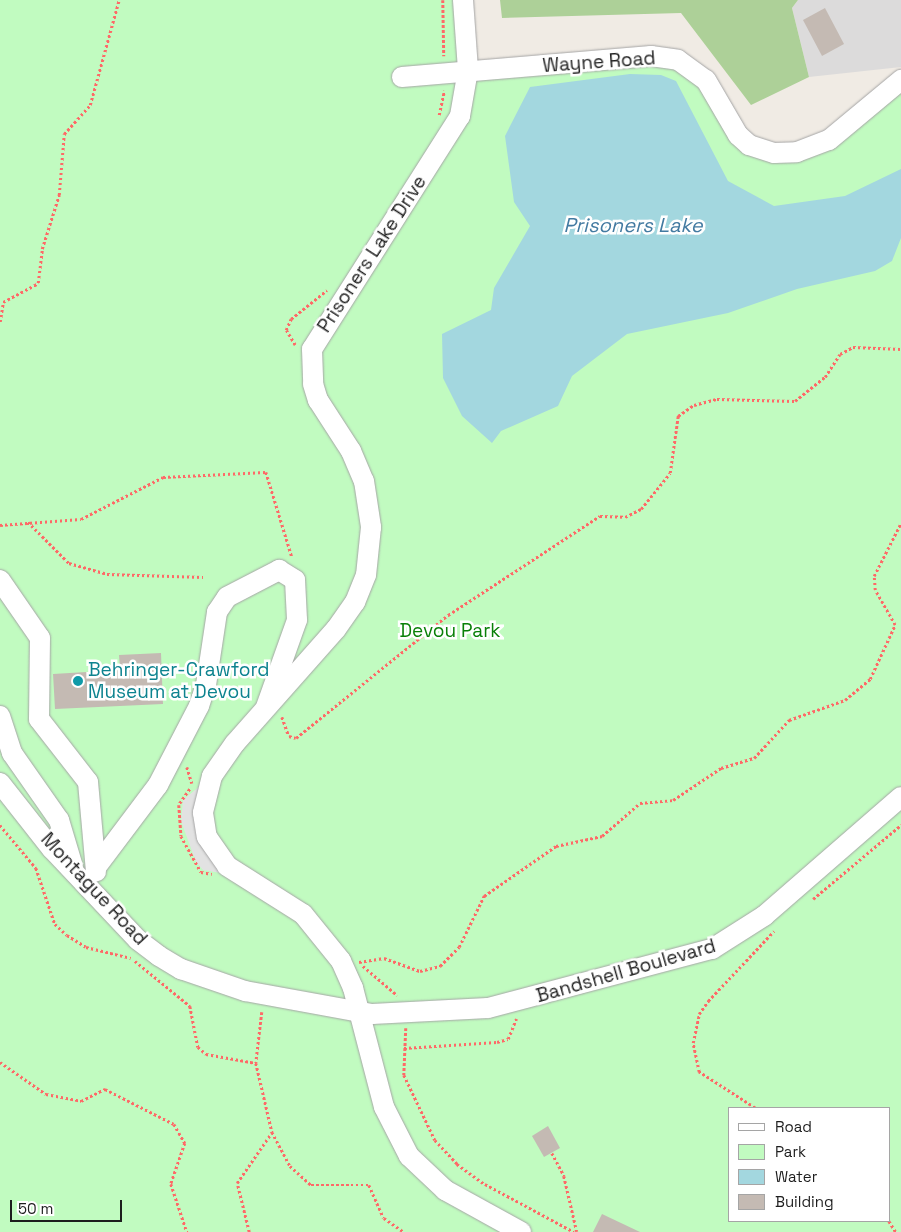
<!DOCTYPE html>
<style>
body{margin:0}
#map{position:relative;width:901px;height:1232px;overflow:hidden;background:#f0ebe4;font-family:"Space Grotesk",sans-serif}
div>[style]{position:absolute}
[style*='--x']{left:calc(var(--x)*1px);top:calc(var(--y)*1px);width:calc(var(--w)*1px);rotate:calc(var(--a)*1deg)}
.residential>*{inset:0;background:#dcdbdb}
.forest>*{inset:0;background:#add098}
.park>*{inset:0;background:#c1fbc0}
.parking>*{inset:0;background:#e2e2e2}
.water>*{inset:0;background:#a3d7df}
.building>*{inset:0;background:#c4bab3}
.path>*{height:2.5px;margin-top:-1.25px;transform-origin:0;background:repeating-linear-gradient(90deg,#fe6967 0 2.5px,transparent 0 5px)}
.roads{filter:drop-shadow(0 0 1px #a5a5a5) drop-shadow(0 0 1px #a5a5a5)}
.minor>*{height:20px;margin:-10px;padding:0 10px;transform-origin:10px;border-radius:10px;background:#fff}
.dots>*{width:14px;height:14px;translate:-50% -50%;box-sizing:border-box;border:2px solid #fff;border-radius:50%}
span{translate:-50% -50%;white-space:nowrap;text-align:center;line-height:1.15;-webkit-text-stroke:5px #fff;paint-order:stroke}
.street-label{font-size:19px;color:#1e1e1e}
.park-label{font-size:19px;color:#098008}
.culture-label{font-size:19px;color:#0d838f}
.left{translate:0 -50%;text-align:left}
.water-label{font-size:20px;color:#427aa1;font-style:italic}
.legend{position:absolute;left:728px;top:1107px;width:162px;height:115px;box-sizing:border-box;background:#fff;border:1px solid #a5a5a5;margin:0;padding:6px 9px;list-style:none;font-size:15px;color:#1e1e1e}
.legend li{display:flex;align-items:center;gap:10px;height:25px}
.legend b{width:25px;border:1px solid #a5a5a5}
.scale{position:absolute;left:10px;top:1200px;width:112px;height:22px;box-sizing:border-box;border:2px solid #1e1e1e;border-top:0;padding-left:6px;font-size:15px;line-height:18px;white-space:nowrap;color:#1e1e1e;-webkit-text-stroke:4px #fff;paint-order:stroke}
</style>
<div id="map">
<div class="residential">
<div style="clip-path:polygon(798px 0,901px 0,901px 67px,809px 77px,792px 8px)"></div>
</div>
<div class="forest">
<div style="clip-path:polygon(500px 0,798px 0,792px 8px,809px 77px,751px 105px,681px 13px,502px 18px)"></div>
</div>
<div class="park">
<div style="clip-path:polygon(evenodd,0 0,463px 0,468px 70px,678px 60px,738px 135px,797px 152px,901px 80px,901px 1232px,0 1232px,0 0,730px 1108px,890px 1108px,890px 1221px,730px 1221px,730px 1108px)"></div>
</div>
<div class="parking">
<div style="clip-path:polygon(212px 776px,206px 794px,221px 873px,203px 870px,196px 862px,181px 821px,183px 800px)"></div>
</div>
<div class="water">
<div style="clip-path:polygon(630px 74px,661px 75px,676px 81px,728px 181px,774px 206px,845px 196px,901px 169px,901px 238px,892px 261px,875px 271px,797px 289px,728px 313px,627px 334px,572px 376px,558px 406px,501px 431px,492px 443px,462px 416px,443px 378px,442px 334px,491px 310px,494px 288px,530px 226px,514px 202px,505px 136px,530px 87px)"></div>
</div>
<div class="building">
<div style="clip-path:polygon(825px 8px,844px 44px,822px 56px,803px 20px)"></div>
<div style="clip-path:polygon(161px 653px,163px 704px,55px 709px,53px 674px,120px 670px,119px 655px)"></div>
<div style="clip-path:polygon(548px 1126px,560px 1148px,544px 1157px,532px 1136px)"></div>
<div style="clip-path:polygon(602px 1214px,640px 1232px,593px 1232px)"></div>
</div>
<div class="path">
<div style="--x:443;--y:0;--w:56;--a:89"></div>
<div style="--x:439;--y:115;--w:25;--a:-78"></div>
<div style="--x:0;--y:322;--w:20;--a:-81"></div>
<div style="--x:3;--y:302;--w:40;--a:-28"></div>
<div style="--x:38;--y:283;--w:34;--a:-83"></div>
<div style="--x:42;--y:249;--w:57;--a:-72.5"></div>
<div style="--x:59;--y:195;--w:61;--a:-85.3"></div>
<div style="--x:64;--y:134;--w:39;--a:-48"></div>
<div style="--x:90;--y:105;--w:109;--a:-74.6"></div>
<div style="--x:295;--y:345;--w:17;--a:-121"></div>
<div style="--x:286;--y:330;--w:12;--a:-66"></div>
<div style="--x:291;--y:319;--w:46;--a:-38.9"></div>
<div style="--x:28;--y:522;--w:58;--a:45"></div>
<div style="--x:69;--y:563;--w:40;--a:16"></div>
<div style="--x:107;--y:574;--w:96;--a:1.8"></div>
<div style="--x:0;--y:525;--w:81;--a:-4.2"></div>
<div style="--x:81;--y:519;--w:92;--a:-27.1"></div>
<div style="--x:163;--y:477;--w:103;--a:-2.8"></div>
<div style="--x:266;--y:472;--w:89;--a:73"></div>
<div style="--x:282;--y:717;--w:20;--a:70"></div>
<div style="--x:289;--y:736;--w:7;--a:16"></div>
<div style="--x:296;--y:738;--w:196;--a:-39"></div>
<div style="--x:448;--y:615;--w:181;--a:-33.1"></div>
<div style="--x:600;--y:516;--w:25;--a:2"></div>
<div style="--x:625;--y:517;--w:18;--a:-27"></div>
<div style="--x:641;--y:509;--w:46;--a:-51.1"></div>
<div style="--x:670;--y:473;--w:58;--a:-82"></div>
<div style="--x:678;--y:416;--w:19;--a:-35"></div>
<div style="--x:694;--y:405;--w:24;--a:-15"></div>
<div style="--x:717;--y:399;--w:78;--a:1.5"></div>
<div style="--x:795;--y:401;--w:38;--a:-39"></div>
<div style="--x:825;--y:377;--w:27;--a:-57"></div>
<div style="--x:840;--y:354;--w:15;--a:-28"></div>
<div style="--x:853;--y:347;--w:48;--a:2.4"></div>
<div style="--x:187;--y:767;--w:17;--a:73"></div>
<div style="--x:190;--y:789;--w:19;--a:125"></div>
<div style="--x:179;--y:805;--w:31;--a:86"></div>
<div style="--x:181;--y:836;--w:41;--a:60.9"></div>
<div style="--x:201;--y:872;--w:11;--a:10"></div>
<div style="--x:0;--y:825;--w:56;--a:50.1"></div>
<div style="--x:36;--y:868;--w:59;--a:71.3"></div>
<div style="--x:55;--y:924;--w:16;--a:43"></div>
<div style="--x:67;--y:935;--w:22;--a:32"></div>
<div style="--x:86;--y:947;--w:46;--a:13.7"></div>
<div style="--x:813;--y:899;--w:115;--a:-40.1"></div>
<div style="--x:135;--y:961;--w:71;--a:39.3"></div>
<div style="--x:190;--y:1006;--w:42;--a:79"></div>
<div style="--x:198;--y:1047;--w:11;--a:41"></div>
<div style="--x:206;--y:1054;--w:51;--a:10.2"></div>
<div style="--x:359;--y:962;--w:25;--a:-9"></div>
<div style="--x:384;--y:958;--w:38;--a:20"></div>
<div style="--x:420;--y:971;--w:21;--a:-14"></div>
<div style="--x:440;--y:966;--w:27;--a:-45"></div>
<div style="--x:459;--y:947;--w:57;--a:-63.9"></div>
<div style="--x:484;--y:896;--w:88;--a:-34.8"></div>
<div style="--x:556;--y:846;--w:47;--a:-12.3"></div>
<div style="--x:602;--y:836;--w:50;--a:-41"></div>
<div style="--x:640;--y:803;--w:33;--a:-5"></div>
<div style="--x:673;--y:800;--w:58;--a:-33.7"></div>
<div style="--x:721;--y:768;--w:34;--a:-17"></div>
<div style="--x:754;--y:758;--w:52;--a:-47.4"></div>
<div style="--x:789;--y:720;--w:59;--a:-19.7"></div>
<div style="--x:845;--y:700;--w:33;--a:-40"></div>
<div style="--x:870;--y:679;--w:60;--a:-65.2"></div>
<div style="--x:895;--y:625;--w:40;--a:-119.7"></div>
<div style="--x:875;--y:590;--w:14;--a:-94"></div>
<div style="--x:874;--y:576;--w:59;--a:-63"></div>
<div style="--x:363;--y:966;--w:45;--a:40.5"></div>
<div style="--x:262;--y:1012;--w:51;--a:96.7"></div>
<div style="--x:256;--y:1063;--w:71;--a:76.9"></div>
<div style="--x:272;--y:1132;--w:38;--a:62"></div>
<div style="--x:290;--y:1166;--w:28;--a:42"></div>
<div style="--x:311;--y:1185;--w:58;--a:0"></div>
<div style="--x:369;--y:1185;--w:36;--a:66"></div>
<div style="--x:384;--y:1218;--w:24;--a:35"></div>
<div style="--x:406;--y:1028;--w:47;--a:92.4"></div>
<div style="--x:404;--y:1075;--w:72;--a:64.5"></div>
<div style="--x:435;--y:1140;--w:33;--a:47"></div>
<div style="--x:457;--y:1164;--w:34;--a:36"></div>
<div style="--x:485;--y:1184;--w:101;--a:28.3"></div>
<div style="--x:404;--y:1048;--w:93;--a:-3.7"></div>
<div style="--x:497;--y:1042;--w:11;--a:-15"></div>
<div style="--x:508;--y:1039;--w:22;--a:-68"></div>
<div style="--x:0;--y:1062;--w:56;--a:34.8"></div>
<div style="--x:46;--y:1094;--w:36;--a:11"></div>
<div style="--x:81;--y:1101;--w:27;--a:-27"></div>
<div style="--x:105;--y:1089;--w:77;--a:26.9"></div>
<div style="--x:174;--y:1124;--w:22;--a:60"></div>
<div style="--x:185;--y:1143;--w:43;--a:108.9"></div>
<div style="--x:171;--y:1184;--w:51;--a:71.6"></div>
<div style="--x:755;--y:1108;--w:67;--a:-147.3"></div>
<div style="--x:699;--y:1072;--w:30;--a:-102"></div>
<div style="--x:693;--y:1043;--w:30;--a:-78"></div>
<div style="--x:699;--y:1014;--w:16;--a:-55"></div>
<div style="--x:708;--y:1001;--w:96;--a:-46.7"></div>
<div style="--x:552;--y:1153;--w:26;--a:62"></div>
<div style="--x:564;--y:1176;--w:57;--a:76.9"></div>
<div style="--x:889;--y:1221;--w:13;--a:58"></div>
<div style="--x:249;--y:1232;--w:50;--a:-103.8"></div>
<div style="--x:237;--y:1183;--w:62;--a:-55.5"></div>
</div>
<div class="roads">
<div class="minor">
<div style="--x:463;--y:0;--w:70;--a:85.9"></div>
<div style="--x:468;--y:70;--w:47;--a:99.9"></div>
<div style="--x:460;--y:116;--w:276;--a:122.4"></div>
<div style="--x:312;--y:349;--w:35;--a:88"></div>
<div style="--x:313;--y:384;--w:17;--a:73"></div>
<div style="--x:318;--y:400;--w:61;--a:57.1"></div>
<div style="--x:351;--y:451;--w:33;--a:67"></div>
<div style="--x:364;--y:481;--w:47;--a:81.3"></div>
<div style="--x:371;--y:527;--w:48;--a:95.9"></div>
<div style="--x:366;--y:575;--w:29;--a:112"></div>
<div style="--x:355;--y:602;--w:33;--a:125"></div>
<div style="--x:336;--y:629;--w:152;--a:131.5"></div>
<div style="--x:235;--y:743;--w:40;--a:124.9"></div>
<div style="--x:212;--y:776;--w:38;--a:104"></div>
<div style="--x:203;--y:813;--w:24;--a:81"></div>
<div style="--x:207;--y:837;--w:35;--a:55"></div>
<div style="--x:227;--y:866;--w:90;--a:32.3"></div>
<div style="--x:303;--y:914;--w:60;--a:51"></div>
<div style="--x:341;--y:961;--w:30;--a:66"></div>
<div style="--x:353;--y:988;--w:123;--a:75.4"></div>
<div style="--x:384;--y:1107;--w:55;--a:63"></div>
<div style="--x:409;--y:1156;--w:50;--a:43.4"></div>
<div style="--x:445;--y:1190;--w:87;--a:28.9"></div>
<div style="--x:402;--y:77;--w:250;--a:-4.8"></div>
<div style="--x:651;--y:56;--w:27;--a:8"></div>
<div style="--x:678;--y:60;--w:34;--a:36"></div>
<div style="--x:706;--y:80;--w:64;--a:59.8"></div>
<div style="--x:738;--y:135;--w:15;--a:42"></div>
<div style="--x:749;--y:145;--w:26;--a:18"></div>
<div style="--x:774;--y:153;--w:23;--a:-2"></div>
<div style="--x:797;--y:152;--w:34;--a:-21"></div>
<div style="--x:829;--y:140;--w:94;--a:-39.8"></div>
<div style="--x:0;--y:580;--w:70;--a:55.4"></div>
<div style="--x:40;--y:638;--w:81;--a:90.7"></div>
<div style="--x:39;--y:719;--w:80;--a:52.1"></div>
<div style="--x:88;--y:782;--w:90;--a:84.9"></div>
<div style="--x:0;--y:716;--w:39;--a:72"></div>
<div style="--x:12;--y:753;--w:82;--a:55"></div>
<div style="--x:59;--y:820;--w:49;--a:73.4"></div>
<div style="--x:0;--y:783;--w:84;--a:51.8"></div>
<div style="--x:52;--y:849;--w:125;--a:46.6"></div>
<div style="--x:138;--y:940;--w:26;--a:37"></div>
<div style="--x:159;--y:956;--w:26;--a:31"></div>
<div style="--x:181;--y:969;--w:68;--a:19"></div>
<div style="--x:245;--y:991;--w:129;--a:10.3"></div>
<div style="--x:372;--y:1014;--w:116;--a:-3"></div>
<div style="--x:488;--y:1008;--w:232;--a:-14.8"></div>
<div style="--x:712;--y:949;--w:62;--a:-32.4"></div>
<div style="--x:764;--y:916;--w:181;--a:-41"></div>
<div style="--x:97;--y:866;--w:101;--a:-53"></div>
<div style="--x:158;--y:785;--w:89;--a:-62.6"></div>
<div style="--x:199;--y:706;--w:22;--a:-72"></div>
<div style="--x:206;--y:685;--w:74;--a:-81.4"></div>
<div style="--x:217;--y:612;--w:18;--a:-56"></div>
<div style="--x:227;--y:597;--w:59;--a:-27.4"></div>
<div style="--x:279;--y:570;--w:19;--a:32"></div>
<div style="--x:295;--y:580;--w:40;--a:87.1"></div>
<div style="--x:297;--y:620;--w:92;--a:109.6"></div>
</div>
</div>
<div class="dots">
<div style="left:78px;top:681px;background:#0f9aa8"></div>
</div>
<div class="street-label">
<span style="left:599px;top:62px;rotate:-4deg">Wayne Road</span>
<span style="left:372px;top:254px;rotate:-57deg">Prisoners Lake Drive</span>
<span style="left:94px;top:889px;rotate:47deg">Montague Road</span>
<span style="left:626px;top:971px;rotate:-16deg">Bandshell Boulevard</span>
</div>
<div class="park-label">
<span style="left:450px;top:631px">Devou Park</span>
</div>
<div class="culture-label">
<span class="left" style="left:88px;top:681px">Behringer-Crawford<br>Museum at Devou</span>
</div>
<div class="water-label">
<span style="left:633px;top:225px">Prisoners Lake</span>
</div>
<ul class="legend">
<li><b style="height:6px;background:#fff"></b>Road</li>
<li><b style="height:14px;background:#c1fbc0"></b>Park</li>
<li><b style="height:14px;background:#a3d7df"></b>Water</li>
<li><b style="height:14px;background:#c4bab3"></b>Building</li>
</ul>
<div class="scale">50 m</div>
</div>
